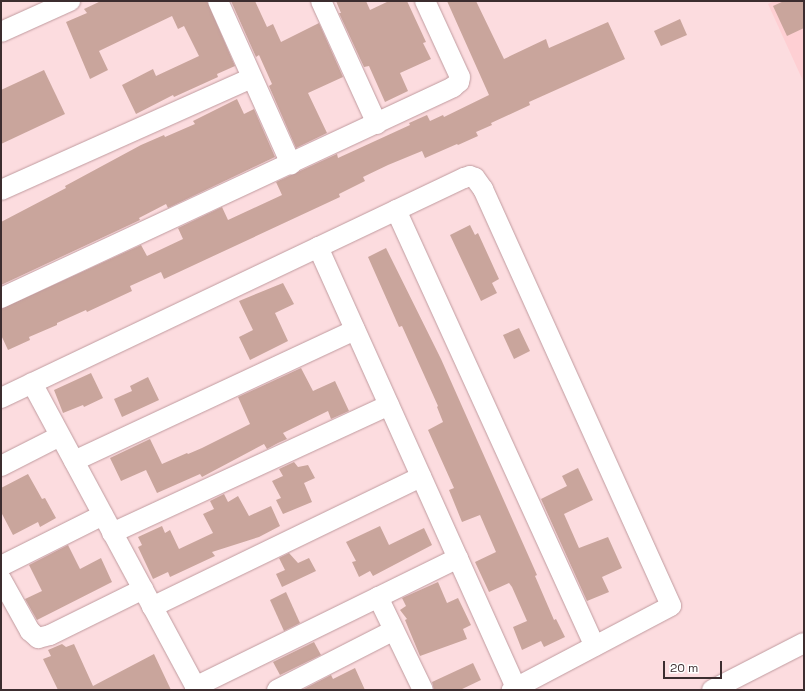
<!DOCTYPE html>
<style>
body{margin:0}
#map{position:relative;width:805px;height:691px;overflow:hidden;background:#fcdcdf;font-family:"Space Grotesk",sans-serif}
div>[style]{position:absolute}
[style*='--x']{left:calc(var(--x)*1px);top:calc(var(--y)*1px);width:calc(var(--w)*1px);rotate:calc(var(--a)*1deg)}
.built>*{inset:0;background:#fecfd3}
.building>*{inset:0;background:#c9a59c}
.roads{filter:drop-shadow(0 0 1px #c09b9f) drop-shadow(0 0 1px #c09b9f)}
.minor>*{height:20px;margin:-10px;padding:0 10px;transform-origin:10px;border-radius:10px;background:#fff}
span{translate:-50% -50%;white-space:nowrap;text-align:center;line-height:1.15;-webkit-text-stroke:3.5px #fff;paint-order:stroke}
.frame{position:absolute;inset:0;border:2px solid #3c2d2f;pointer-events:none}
.scale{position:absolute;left:663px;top:661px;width:59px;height:18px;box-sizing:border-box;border:2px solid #3c2d2f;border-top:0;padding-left:5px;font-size:12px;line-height:14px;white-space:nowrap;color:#3c2d2f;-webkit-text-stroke:3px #fff;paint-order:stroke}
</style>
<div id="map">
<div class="built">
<div style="clip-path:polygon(774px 1px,804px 1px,804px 83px,768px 4px)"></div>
</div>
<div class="building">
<div style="clip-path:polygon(101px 1px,207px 1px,235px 66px,217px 74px,218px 77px,174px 97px,173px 95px,136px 114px,122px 85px,153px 69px,156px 76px,199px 56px,184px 26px,178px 29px,172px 16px,99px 51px,108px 70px,90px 79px,66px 22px,87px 13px,84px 9px)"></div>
<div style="clip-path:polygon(231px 1px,255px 1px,267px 27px,273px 24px,281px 42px,319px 23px,343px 77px,308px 93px,327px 133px,296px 148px,269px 86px,272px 84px,259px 55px,256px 57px)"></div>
<div style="clip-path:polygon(336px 1px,366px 1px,370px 10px,389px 1px,407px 1px,426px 42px,423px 43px,431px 59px,400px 73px,408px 91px,385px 102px,369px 66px,364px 67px,339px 13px,341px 13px)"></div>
<div style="clip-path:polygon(447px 1px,476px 1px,504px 59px,546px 39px,549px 48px,608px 22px,625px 59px,529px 102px,530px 105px,491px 123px,492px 125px,476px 132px,478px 136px,458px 145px,457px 144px,425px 158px,422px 151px,388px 165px,363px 177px,365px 181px,339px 194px,340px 197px,164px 279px,161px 272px,130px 286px,132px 291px,87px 312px,86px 310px,57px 323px,57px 325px,29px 337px,30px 340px,8px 350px,1px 335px,1px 309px,141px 245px,147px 256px,183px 239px,178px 228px,222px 207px,228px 220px,282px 195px,276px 182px,337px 154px,338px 158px,410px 125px,409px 123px,427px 115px,430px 121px,443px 115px,444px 117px,489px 95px)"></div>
<div style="clip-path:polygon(784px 1px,804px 1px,804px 28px,787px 36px,773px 6px)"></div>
<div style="clip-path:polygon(680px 19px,687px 35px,661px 46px,654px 31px)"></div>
<div style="clip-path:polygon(44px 70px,65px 114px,1px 144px,1px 90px)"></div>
<div style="clip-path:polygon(237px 99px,244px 114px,254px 109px,275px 157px,168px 208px,166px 204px,139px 218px,140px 220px,1px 285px,1px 222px,66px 188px,65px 186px,141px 145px,164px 135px,165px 137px,195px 124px,193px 121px)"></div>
<div style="clip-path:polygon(470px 225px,475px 235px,478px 233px,499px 279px,492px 283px,497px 293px,481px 301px,450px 235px)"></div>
<div style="clip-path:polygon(386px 248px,441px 359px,537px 575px,535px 576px,554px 620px,556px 619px,565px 637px,544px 647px,541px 641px,522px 650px,513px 627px,527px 621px,512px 587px,509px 583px,489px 592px,475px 562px,496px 552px,480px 515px,462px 522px,449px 490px,454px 488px,428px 430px,443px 422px,437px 407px,438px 406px,402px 326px,399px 327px,368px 257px)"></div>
<div style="clip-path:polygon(283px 283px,294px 304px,275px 313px,288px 341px,250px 360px,239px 337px,253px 330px,239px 301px)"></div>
<div style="clip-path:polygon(519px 328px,530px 351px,514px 359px,503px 335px)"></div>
<div style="clip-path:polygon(301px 368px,313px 391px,335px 381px,349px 411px,331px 419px,328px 411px,283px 433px,287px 439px,278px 443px,267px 449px,264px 444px,202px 477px,200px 474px,157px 493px,146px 470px,121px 481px,110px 458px,150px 439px,162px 464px,187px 453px,188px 454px,202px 448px,250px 424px,238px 397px)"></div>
<div style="clip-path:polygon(91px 373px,103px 398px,84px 407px,83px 405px,63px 413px,54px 390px)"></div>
<div style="clip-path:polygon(148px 377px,159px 400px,122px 417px,114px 399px,132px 391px,130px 386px)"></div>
<div style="clip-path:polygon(294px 462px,298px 467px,308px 465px,315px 478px,304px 483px,312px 502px,283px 514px,276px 500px,281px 498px,272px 481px,283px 476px,279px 469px)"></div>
<div style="clip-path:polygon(578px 468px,593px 500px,564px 514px,579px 548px,608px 537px,622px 568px,602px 577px,609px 592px,587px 601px,541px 499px,567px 486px,562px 476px)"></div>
<div style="clip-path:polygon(28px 474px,42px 499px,45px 498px,56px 518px,40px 527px,38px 522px,13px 535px,1px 512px,1px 488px)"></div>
<div style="clip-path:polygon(224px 494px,228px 502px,238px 496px,249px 516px,271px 506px,280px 526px,259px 537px,212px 552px,215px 556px,170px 577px,168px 572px,153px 579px,138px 547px,142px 545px,138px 537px,162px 526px,165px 533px,170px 530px,179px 549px,213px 533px,203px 514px,214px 509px,210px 501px)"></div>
<div style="clip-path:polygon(380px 526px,389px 545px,424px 528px,432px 545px,373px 576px,370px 571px,359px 577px,352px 562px,356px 561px,346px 542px)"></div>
<div style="clip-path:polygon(68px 545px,80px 569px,101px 558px,112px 582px,37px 620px,25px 599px,42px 591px,29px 565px)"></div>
<div style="clip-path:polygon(289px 553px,298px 563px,309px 558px,316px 571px,282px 587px,276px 574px,285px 570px,279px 558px)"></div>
<div style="clip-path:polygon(438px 582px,447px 603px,458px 598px,471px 625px,463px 629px,467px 639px,420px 656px,405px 620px,407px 619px,400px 610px,406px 606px,402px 598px)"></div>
<div style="clip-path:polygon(286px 592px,300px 623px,284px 631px,270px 600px)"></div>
<div style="clip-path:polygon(314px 642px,321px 655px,280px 675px,273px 662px)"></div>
<div style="clip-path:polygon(62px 644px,66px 647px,74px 644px,93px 686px,154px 654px,171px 690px,58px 690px,43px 659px,51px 656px,48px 650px)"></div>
<div style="clip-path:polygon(473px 663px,481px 680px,460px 690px,434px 690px,432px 682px)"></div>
<div style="clip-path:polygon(355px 668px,365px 690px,302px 690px,331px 675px,333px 679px)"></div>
</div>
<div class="roads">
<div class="minor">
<div style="--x:218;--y:1;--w:179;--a:65.9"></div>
<div style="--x:321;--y:1;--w:135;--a:65.5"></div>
<div style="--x:1;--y:32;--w:76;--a:-24.2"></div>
<div style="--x:1;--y:190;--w:274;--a:-24.1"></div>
<div style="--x:396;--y:210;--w:479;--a:65.5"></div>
<div style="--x:318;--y:247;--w:483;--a:65.8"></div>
<div style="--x:1;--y:298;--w:499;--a:-25"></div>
<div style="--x:453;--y:87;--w:8;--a:-40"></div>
<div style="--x:459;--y:82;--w:5;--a:-79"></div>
<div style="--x:460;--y:77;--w:84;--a:-114.7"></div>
<div style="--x:32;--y:383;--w:349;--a:61.7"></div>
<div style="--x:1;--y:398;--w:513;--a:-25.42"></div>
<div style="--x:464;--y:178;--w:6;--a:-18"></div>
<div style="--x:470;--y:176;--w:5;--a:22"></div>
<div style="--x:475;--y:178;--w:14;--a:54"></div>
<div style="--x:483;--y:189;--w:457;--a:65.7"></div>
<div style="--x:671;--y:606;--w:180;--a:152.2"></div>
<div style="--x:74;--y:461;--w:310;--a:-25"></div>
<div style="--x:1;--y:466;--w:66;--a:-27"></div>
<div style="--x:112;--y:533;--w:305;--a:-24.8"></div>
<div style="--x:1;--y:566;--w:114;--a:-26.6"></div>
<div style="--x:1;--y:579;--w:60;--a:60.9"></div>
<div style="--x:30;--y:631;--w:11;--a:41"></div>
<div style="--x:38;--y:638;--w:12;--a:-14"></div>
<div style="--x:50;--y:635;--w:104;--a:-26.3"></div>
<div style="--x:378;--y:597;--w:103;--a:64.2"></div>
<div style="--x:152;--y:607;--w:299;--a:-25.8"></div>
<div style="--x:195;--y:687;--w:293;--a:-26.1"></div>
<div style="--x:277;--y:690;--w:131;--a:-27.1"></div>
<div style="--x:712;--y:690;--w:103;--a:-27.1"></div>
</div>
</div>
<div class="frame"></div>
<div class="scale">20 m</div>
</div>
